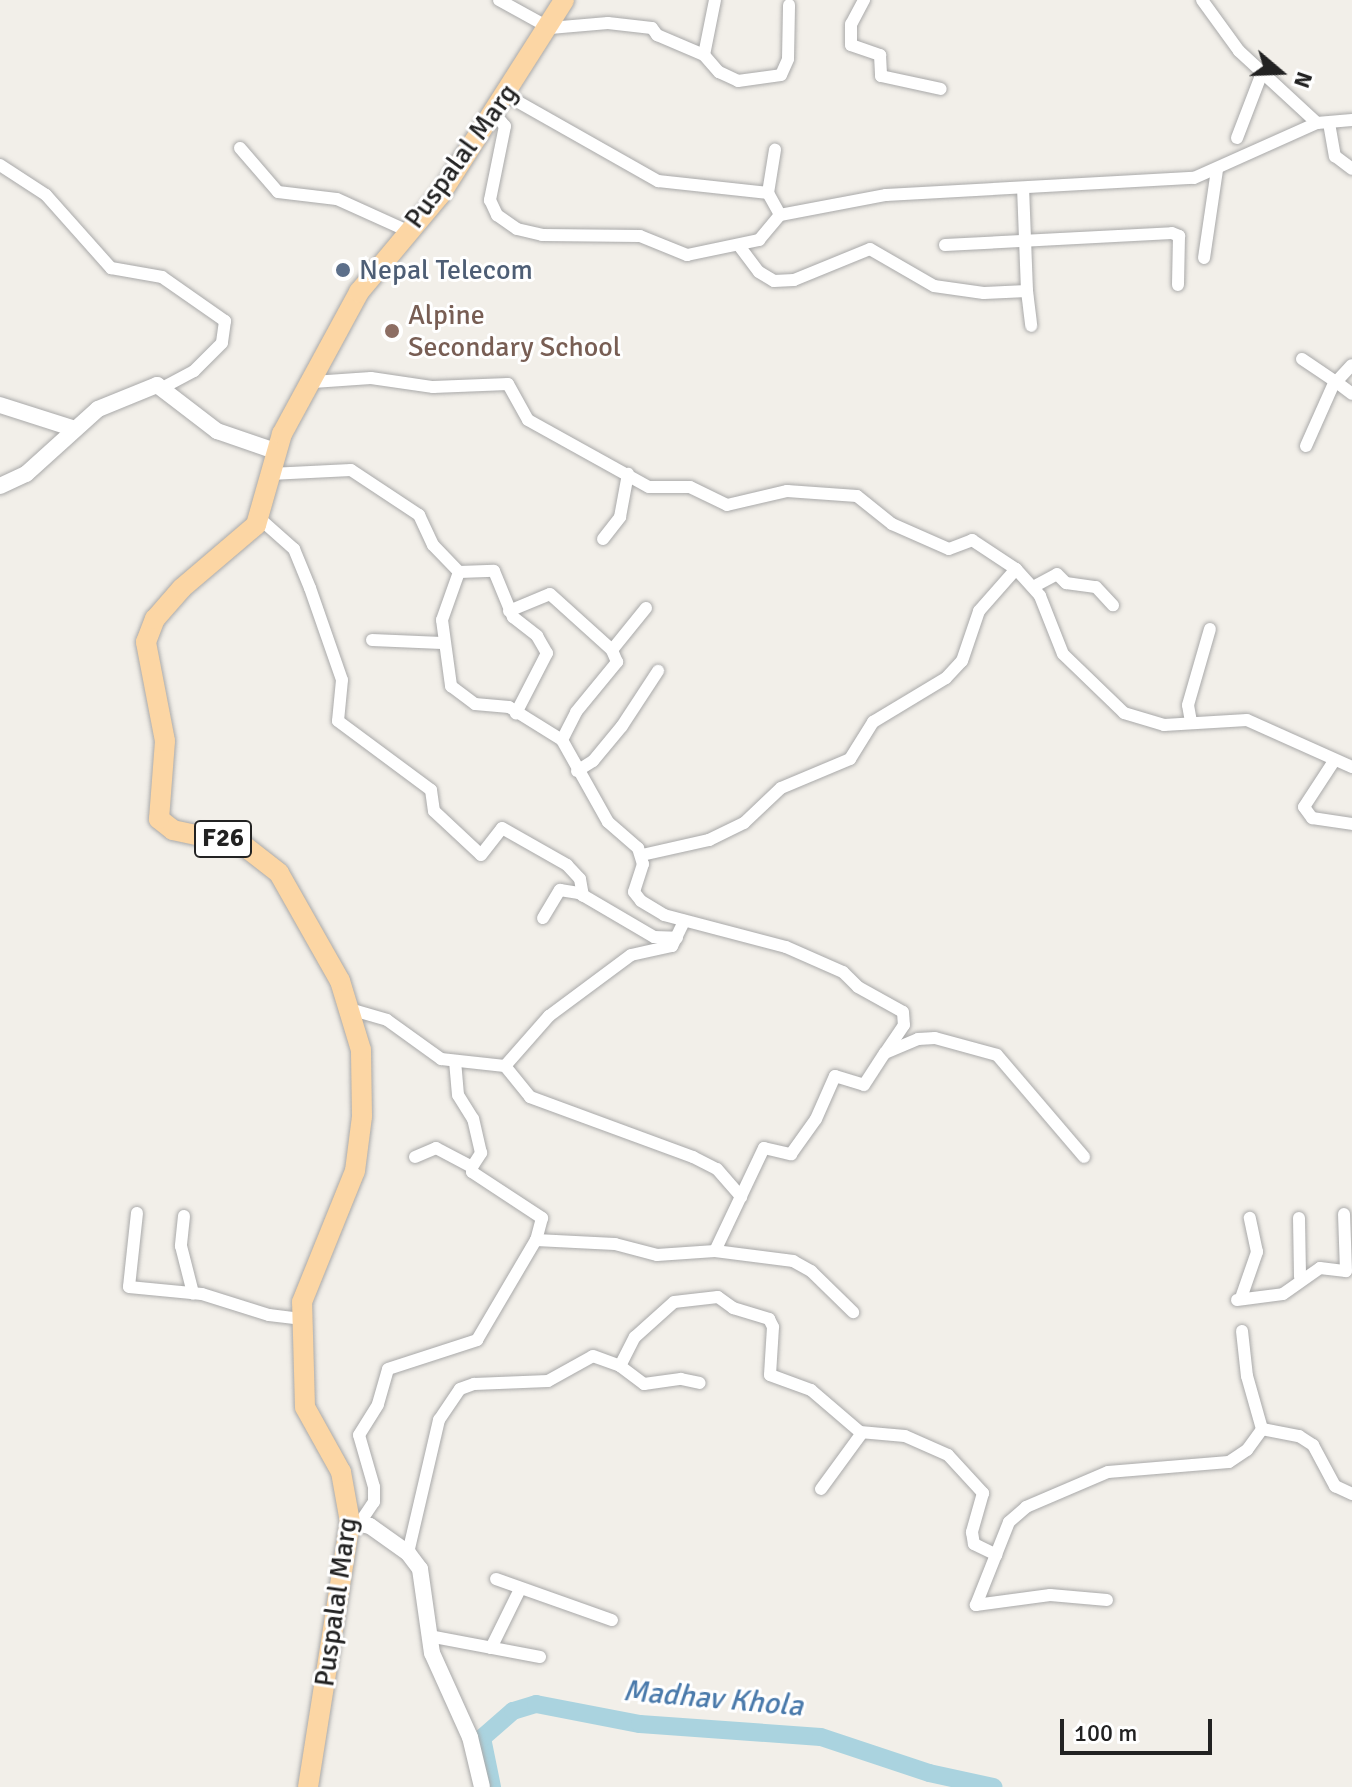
<!DOCTYPE html>
<style>
body{margin:0}
#map{position:relative;width:1352px;height:1787px;overflow:hidden;background:#f2efe9;font-family:Signika,sans-serif}
div>[style]{position:absolute}
[style*='--x']{left:calc(var(--x)*1px);top:calc(var(--y)*1px);width:calc(var(--w)*1px);rotate:calc(var(--a)*1deg)}
.river>*{height:18px;margin:-9px;padding:0 9px;transform-origin:9px;border-radius:9px;background:#aad3df}
.roads{filter:drop-shadow(0 0 2px #a9a9a9) drop-shadow(0 0 2px #a9a9a9)}
.minor>*{height:12px;margin:-6px;padding:0 6px;transform-origin:6px;border-radius:6px;background:#fff}
.tertiary>*{height:16px;margin:-8px;padding:0 8px;transform-origin:8px;border-radius:8px;background:#fff}
.primary>*{height:20px;margin:-10px;padding:0 10px;transform-origin:10px;border-radius:10px;background:#fcd6a4}
.dots>*{width:22px;height:22px;translate:-50% -50%;box-sizing:border-box;border:4px solid #fff;border-radius:50%}
span{translate:-50% -50%;white-space:nowrap;text-align:center;line-height:1.15;-webkit-text-stroke:6px #fff;paint-order:stroke}
.shield-label span{padding:2px 6px;background:#fff;border:2px solid;border-radius:6px;-webkit-text-stroke-width:0}
.shield-label{font-size:26px;color:#222;font-weight:700}
.street-label{font-size:28px;color:#222}
.service-label{font-size:28px;color:#4e5e75}
.left{translate:0 -50%;text-align:left}
.education-label{font-size:28px;color:#785e54}
.water-label{font-size:30px;color:#4a7aab;font-style:italic}
.north{position:absolute;left:1240px;top:32px;width:80px;height:80px;-webkit-text-stroke:6px #fff;paint-order:stroke;rotate:109deg;font-size:22px;font-weight:700;line-height:32px;text-align:center;color:#222}
.north::after{content:'';display:block;margin:auto;width:28px;height:36px;background:#222;clip-path:polygon(50% 0,100% 100%,50% 72%,0 100%)}
.scale{position:absolute;left:1060px;top:1719px;width:152px;height:36px;box-sizing:border-box;border:4px solid #222;border-top:0;padding-left:10px;font-size:24px;line-height:28px;white-space:nowrap;color:#222;-webkit-text-stroke:6px #fff;paint-order:stroke}
</style>
<div id="map">
<div class="river">
<div style="--x:492;--y:1787;--w:50;--a:-101.5"></div>
<div style="--x:482;--y:1738;--w:41;--a:-41.1"></div>
<div style="--x:513;--y:1711;--w:24;--a:-17"></div>
<div style="--x:536;--y:1704;--w:106;--a:10.9"></div>
<div style="--x:640;--y:1724;--w:181;--a:4.1"></div>
<div style="--x:821;--y:1737;--w:114;--a:18.4"></div>
<div style="--x:929;--y:1773;--w:66;--a:12.3"></div>
</div>
<div class="roads">
<div class="minor">
<div style="--x:499;--y:0;--w:58;--a:28.8"></div>
<div style="--x:550;--y:28;--w:58;--a:-4.9"></div>
<div style="--x:608;--y:23;--w:44;--a:6.5"></div>
<div style="--x:652;--y:28;--w:9;--a:54"></div>
<div style="--x:657;--y:35;--w:51;--a:23.1"></div>
<div style="--x:704;--y:55;--w:23;--a:49"></div>
<div style="--x:719;--y:72;--w:21;--a:25"></div>
<div style="--x:738;--y:81;--w:43;--a:-7.9"></div>
<div style="--x:781;--y:75;--w:17;--a:-66"></div>
<div style="--x:788;--y:59;--w:54;--a:-88.9"></div>
<div style="--x:864;--y:0;--w:27;--a:118"></div>
<div style="--x:851;--y:24;--w:21;--a:90"></div>
<div style="--x:851;--y:45;--w:31;--a:19"></div>
<div style="--x:880;--y:55;--w:21;--a:87"></div>
<div style="--x:881;--y:76;--w:61;--a:12.2"></div>
<div style="--x:1202;--y:0;--w:63;--a:54"></div>
<div style="--x:1239;--y:51;--w:106;--a:42.7"></div>
<div style="--x:1317;--y:123;--w:35;--a:-5"></div>
<div style="--x:704;--y:55;--w:56;--a:-78.7"></div>
<div style="--x:506;--y:95;--w:175;--a:29.5"></div>
<div style="--x:658;--y:181;--w:111;--a:6.2"></div>
<div style="--x:768;--y:193;--w:25;--a:61"></div>
<div style="--x:780;--y:215;--w:108;--a:-10.7"></div>
<div style="--x:886;--y:195;--w:308;--a:-3.2"></div>
<div style="--x:1194;--y:178;--w:135;--a:-24.1"></div>
<div style="--x:494;--y:113;--w:17;--a:50"></div>
<div style="--x:505;--y:126;--w:76;--a:101.5"></div>
<div style="--x:490;--y:200;--w:17;--a:65"></div>
<div style="--x:497;--y:215;--w:24;--a:35"></div>
<div style="--x:517;--y:229;--w:26;--a:13"></div>
<div style="--x:542;--y:235;--w:98;--a:0.6"></div>
<div style="--x:640;--y:236;--w:51;--a:22"></div>
<div style="--x:687;--y:255;--w:74;--a:-11.8"></div>
<div style="--x:759;--y:240;--w:33;--a:-50"></div>
<div style="--x:1329;--y:123;--w:34;--a:80"></div>
<div style="--x:1335;--y:156;--w:21;--a:37"></div>
<div style="--x:1237;--y:138;--w:70;--a:-69"></div>
<div style="--x:240;--y:148;--w:58;--a:49.2"></div>
<div style="--x:278;--y:192;--w:59;--a:6.8"></div>
<div style="--x:337;--y:199;--w:78;--a:24.3"></div>
<div style="--x:0;--y:165;--w:55;--a:33.1"></div>
<div style="--x:46;--y:195;--w:98;--a:48.3"></div>
<div style="--x:111;--y:268;--w:52;--a:10"></div>
<div style="--x:162;--y:277;--w:77;--a:34.9"></div>
<div style="--x:225;--y:321;--w:22;--a:98"></div>
<div style="--x:222;--y:343;--w:40;--a:135"></div>
<div style="--x:194;--y:371;--w:34;--a:152"></div>
<div style="--x:768;--y:193;--w:44;--a:-80.8"></div>
<div style="--x:945;--y:245;--w:227;--a:-3"></div>
<div style="--x:1172;--y:233;--w:8;--a:23"></div>
<div style="--x:1179;--y:236;--w:49;--a:91.2"></div>
<div style="--x:740;--y:247;--w:31;--a:53"></div>
<div style="--x:759;--y:272;--w:17;--a:31"></div>
<div style="--x:774;--y:281;--w:20;--a:-3"></div>
<div style="--x:794;--y:280;--w:82;--a:-22.2"></div>
<div style="--x:870;--y:249;--w:74;--a:30"></div>
<div style="--x:934;--y:286;--w:50;--a:8"></div>
<div style="--x:984;--y:293;--w:43;--a:-2.7"></div>
<div style="--x:1027;--y:291;--w:103;--a:-92.2"></div>
<div style="--x:1204;--y:258;--w:89;--a:-81.6"></div>
<div style="--x:1027;--y:291;--w:35;--a:83"></div>
<div style="--x:1302;--y:359;--w:40;--a:34"></div>
<div style="--x:313;--y:382;--w:58;--a:-3.9"></div>
<div style="--x:371;--y:378;--w:63;--a:8.3"></div>
<div style="--x:433;--y:387;--w:75;--a:-2.3"></div>
<div style="--x:508;--y:384;--w:41;--a:60.9"></div>
<div style="--x:528;--y:420;--w:138;--a:29"></div>
<div style="--x:649;--y:487;--w:41;--a:0"></div>
<div style="--x:690;--y:487;--w:41;--a:25.9"></div>
<div style="--x:727;--y:505;--w:62;--a:-13.1"></div>
<div style="--x:787;--y:491;--w:70;--a:4.1"></div>
<div style="--x:857;--y:496;--w:45;--a:38.7"></div>
<div style="--x:892;--y:524;--w:62;--a:23.7"></div>
<div style="--x:949;--y:549;--w:25;--a:-21"></div>
<div style="--x:972;--y:540;--w:53;--a:33.4"></div>
<div style="--x:1336;--y:382;--w:23;--a:-47"></div>
<div style="--x:1306;--y:446;--w:71;--a:-66"></div>
<div style="--x:1335;--y:381;--w:21;--a:37"></div>
<div style="--x:270;--y:474;--w:81;--a:-2.8"></div>
<div style="--x:351;--y:470;--w:82;--a:33.5"></div>
<div style="--x:419;--y:515;--w:33;--a:65"></div>
<div style="--x:433;--y:545;--w:37;--a:46"></div>
<div style="--x:459;--y:572;--w:51;--a:109.5"></div>
<div style="--x:442;--y:620;--w:67;--a:82.2"></div>
<div style="--x:451;--y:686;--w:30;--a:37"></div>
<div style="--x:475;--y:704;--w:34;--a:5"></div>
<div style="--x:509;--y:707;--w:62;--a:31.9"></div>
<div style="--x:562;--y:740;--w:94;--a:60.7"></div>
<div style="--x:608;--y:822;--w:40;--a:41"></div>
<div style="--x:638;--y:848;--w:17;--a:73"></div>
<div style="--x:643;--y:864;--w:29;--a:108"></div>
<div style="--x:634;--y:892;--w:11;--a:52"></div>
<div style="--x:641;--y:901;--w:27;--a:31"></div>
<div style="--x:664;--y:915;--w:126;--a:14.7"></div>
<div style="--x:786;--y:947;--w:62;--a:23.7"></div>
<div style="--x:843;--y:972;--w:21;--a:45"></div>
<div style="--x:858;--y:987;--w:51;--a:29.1"></div>
<div style="--x:903;--y:1012;--w:13;--a:86"></div>
<div style="--x:904;--y:1025;--w:34;--a:124"></div>
<div style="--x:885;--y:1053;--w:36;--a:-23"></div>
<div style="--x:918;--y:1039;--w:17;--a:-3"></div>
<div style="--x:935;--y:1038;--w:64;--a:15.3"></div>
<div style="--x:997;--y:1055;--w:134;--a:49.5"></div>
<div style="--x:259;--y:518;--w:47;--a:41.5"></div>
<div style="--x:294;--y:549;--w:42;--a:67.7"></div>
<div style="--x:310;--y:588;--w:97;--a:70.8"></div>
<div style="--x:342;--y:680;--w:41;--a:95.6"></div>
<div style="--x:338;--y:721;--w:116;--a:36.6"></div>
<div style="--x:431;--y:790;--w:21;--a:82"></div>
<div style="--x:434;--y:811;--w:64;--a:43.1"></div>
<div style="--x:481;--y:855;--w:34;--a:-52"></div>
<div style="--x:502;--y:828;--w:75;--a:29.6"></div>
<div style="--x:567;--y:865;--w:19;--a:47"></div>
<div style="--x:580;--y:879;--w:17;--a:80"></div>
<div style="--x:603;--y:539;--w:28;--a:-52"></div>
<div style="--x:620;--y:517;--w:44;--a:-79.5"></div>
<div style="--x:459;--y:572;--w:35;--a:-2"></div>
<div style="--x:494;--y:571;--w:50;--a:67.6"></div>
<div style="--x:513;--y:617;--w:31;--a:38"></div>
<div style="--x:537;--y:636;--w:20;--a:60"></div>
<div style="--x:547;--y:653;--w:68;--a:117.3"></div>
<div style="--x:1033;--y:587;--w:27;--a:-28"></div>
<div style="--x:1057;--y:574;--w:13;--a:45"></div>
<div style="--x:1066;--y:583;--w:30;--a:8"></div>
<div style="--x:1096;--y:587;--w:25;--a:47"></div>
<div style="--x:509;--y:611;--w:44;--a:-22.5"></div>
<div style="--x:550;--y:594;--w:84;--a:42.1"></div>
<div style="--x:372;--y:640;--w:70;--a:2.5"></div>
<div style="--x:1191;--y:722;--w:17;--a:-100"></div>
<div style="--x:1188;--y:705;--w:79;--a:-73.9"></div>
<div style="--x:562;--y:740;--w:31;--a:-63"></div>
<div style="--x:576;--y:712;--w:65;--a:-50.6"></div>
<div style="--x:617;--y:662;--w:13;--a:-113"></div>
<div style="--x:612;--y:650;--w:54;--a:-51"></div>
<div style="--x:1334;--y:761;--w:55;--a:123.1"></div>
<div style="--x:1304;--y:807;--w:14;--a:54"></div>
<div style="--x:1312;--y:818;--w:40;--a:8.5"></div>
<div style="--x:577;--y:771;--w:19;--a:-32"></div>
<div style="--x:593;--y:761;--w:45;--a:-50.4"></div>
<div style="--x:622;--y:726;--w:66;--a:-56.8"></div>
<div style="--x:642;--y:855;--w:69;--a:-12.6"></div>
<div style="--x:709;--y:840;--w:39;--a:-26"></div>
<div style="--x:744;--y:823;--w:51;--a:-43.4"></div>
<div style="--x:781;--y:788;--w:75;--a:-22.8"></div>
<div style="--x:850;--y:759;--w:44;--a:-58.1"></div>
<div style="--x:873;--y:722;--w:85;--a:-31.1"></div>
<div style="--x:946;--y:678;--w:23;--a:-47"></div>
<div style="--x:962;--y:661;--w:53;--a:-71.2"></div>
<div style="--x:979;--y:611;--w:56;--a:-48.6"></div>
<div style="--x:1016;--y:569;--w:36;--a:48"></div>
<div style="--x:1040;--y:596;--w:62;--a:68.4"></div>
<div style="--x:1063;--y:654;--w:85;--a:44"></div>
<div style="--x:1124;--y:713;--w:42;--a:16.7"></div>
<div style="--x:1164;--y:725;--w:83;--a:-3.4"></div>
<div style="--x:1247;--y:720;--w:115;--a:24.1"></div>
<div style="--x:543;--y:918;--w:33;--a:-59"></div>
<div style="--x:560;--y:890;--w:19;--a:9"></div>
<div style="--x:579;--y:893;--w:87;--a:30.4"></div>
<div style="--x:654;--y:937;--w:23;--a:2"></div>
<div style="--x:353;--y:1010;--w:35;--a:16"></div>
<div style="--x:387;--y:1020;--w:67;--a:35.8"></div>
<div style="--x:441;--y:1059;--w:64;--a:6.2"></div>
<div style="--x:505;--y:1066;--w:40;--a:51"></div>
<div style="--x:530;--y:1097;--w:174;--a:20.2"></div>
<div style="--x:693;--y:1157;--w:27;--a:27"></div>
<div style="--x:717;--y:1169;--w:37;--a:49"></div>
<div style="--x:505;--y:1066;--w:67;--a:-48.7"></div>
<div style="--x:549;--y:1016;--w:102;--a:-36.6"></div>
<div style="--x:631;--y:955;--w:42;--a:-12.4"></div>
<div style="--x:672;--y:946;--w:28;--a:-64"></div>
<div style="--x:415;--y:1157;--w:23;--a:-23"></div>
<div style="--x:436;--y:1148;--w:41;--a:27.8"></div>
<div style="--x:472;--y:1167;--w:17;--a:-57"></div>
<div style="--x:481;--y:1153;--w:35;--a:-103"></div>
<div style="--x:473;--y:1119;--w:28;--a:-122"></div>
<div style="--x:458;--y:1095;--w:32;--a:-95"></div>
<div style="--x:472;--y:1167;--w:5;--a:90"></div>
<div style="--x:472;--y:1172;--w:84;--a:33.3"></div>
<div style="--x:542;--y:1218;--w:23;--a:105"></div>
<div style="--x:137;--y:1213;--w:74;--a:96.2"></div>
<div style="--x:129;--y:1287;--w:73;--a:5.5"></div>
<div style="--x:202;--y:1294;--w:70;--a:17.4"></div>
<div style="--x:269;--y:1315;--w:32;--a:7"></div>
<div style="--x:184;--y:1216;--w:30;--a:96"></div>
<div style="--x:181;--y:1246;--w:49;--a:75.7"></div>
<div style="--x:1299;--y:1218;--w:59;--a:89"></div>
<div style="--x:715;--y:1251;--w:114;--a:-64.6"></div>
<div style="--x:764;--y:1148;--w:28;--a:13"></div>
<div style="--x:791;--y:1154;--w:43;--a:-54.5"></div>
<div style="--x:816;--y:1119;--w:47;--a:-66.2"></div>
<div style="--x:835;--y:1076;--w:30;--a:17"></div>
<div style="--x:864;--y:1085;--w:38;--a:-57"></div>
<div style="--x:1241;--y:1298;--w:49;--a:-70.8"></div>
<div style="--x:1257;--y:1252;--w:35;--a:-102"></div>
<div style="--x:1237;--y:1300;--w:46;--a:-7.4"></div>
<div style="--x:1283;--y:1294;--w:45;--a:-35.1"></div>
<div style="--x:1320;--y:1268;--w:26;--a:7"></div>
<div style="--x:1346;--y:1271;--w:57;--a:-92"></div>
<div style="--x:1242;--y:1331;--w:45;--a:83.7"></div>
<div style="--x:1247;--y:1376;--w:55;--a:74.2"></div>
<div style="--x:1262;--y:1429;--w:38;--a:11"></div>
<div style="--x:1299;--y:1436;--w:17;--a:33"></div>
<div style="--x:1313;--y:1445;--w:47;--a:61.8"></div>
<div style="--x:1335;--y:1486;--w:19;--a:25"></div>
<div style="--x:620;--y:1366;--w:33;--a:-63"></div>
<div style="--x:635;--y:1337;--w:52;--a:-41.9"></div>
<div style="--x:674;--y:1302;--w:44;--a:-6.5"></div>
<div style="--x:718;--y:1297;--w:19;--a:36"></div>
<div style="--x:733;--y:1308;--w:38;--a:17"></div>
<div style="--x:769;--y:1319;--w:9;--a:63"></div>
<div style="--x:773;--y:1327;--w:48;--a:93.6"></div>
<div style="--x:770;--y:1375;--w:44;--a:20.1"></div>
<div style="--x:811;--y:1390;--w:65;--a:40.6"></div>
<div style="--x:860;--y:1432;--w:45;--a:5.1"></div>
<div style="--x:905;--y:1436;--w:47;--a:23.8"></div>
<div style="--x:948;--y:1455;--w:52;--a:47.4"></div>
<div style="--x:983;--y:1493;--w:41;--a:105.8"></div>
<div style="--x:972;--y:1532;--w:12;--a:81"></div>
<div style="--x:974;--y:1544;--w:25;--a:26"></div>
<div style="--x:821;--y:1489;--w:69;--a:-53.8"></div>
<div style="--x:361;--y:1521;--w:23;--a:-56"></div>
<div style="--x:374;--y:1502;--w:15;--a:-90"></div>
<div style="--x:374;--y:1487;--w:54;--a:-106.1"></div>
<div style="--x:359;--y:1435;--w:36;--a:-58"></div>
<div style="--x:378;--y:1404;--w:36;--a:-74"></div>
<div style="--x:388;--y:1369;--w:94;--a:-18"></div>
<div style="--x:477;--y:1340;--w:116;--a:-59.5"></div>
<div style="--x:536;--y:1240;--w:79;--a:2.9"></div>
<div style="--x:615;--y:1244;--w:43;--a:14.7"></div>
<div style="--x:657;--y:1255;--w:58;--a:-3.9"></div>
<div style="--x:715;--y:1251;--w:79;--a:7.3"></div>
<div style="--x:793;--y:1261;--w:21;--a:29"></div>
<div style="--x:811;--y:1271;--w:59;--a:44.3"></div>
<div style="--x:408;--y:1553;--w:137;--a:-76.9"></div>
<div style="--x:439;--y:1420;--w:37;--a:-56"></div>
<div style="--x:460;--y:1389;--w:15;--a:-20"></div>
<div style="--x:474;--y:1384;--w:74;--a:-2.3"></div>
<div style="--x:548;--y:1381;--w:51;--a:-29.1"></div>
<div style="--x:593;--y:1356;--w:29;--a:20"></div>
<div style="--x:620;--y:1366;--w:30;--a:37"></div>
<div style="--x:644;--y:1384;--w:37;--a:-8"></div>
<div style="--x:681;--y:1379;--w:19;--a:12"></div>
<div style="--x:496;--y:1579;--w:123;--a:19.5"></div>
<div style="--x:1107;--y:1600;--w:57;--a:-175"></div>
<div style="--x:1050;--y:1595;--w:75;--a:172.3"></div>
<div style="--x:976;--y:1605;--w:89;--a:-68.3"></div>
<div style="--x:1009;--y:1522;--w:23;--a:-41"></div>
<div style="--x:1026;--y:1507;--w:89;--a:-23.1"></div>
<div style="--x:1108;--y:1472;--w:121;--a:-4.7"></div>
<div style="--x:1229;--y:1462;--w:22;--a:-34"></div>
<div style="--x:1247;--y:1450;--w:26;--a:-54"></div>
<div style="--x:429;--y:1636;--w:113;--a:10.7"></div>
<div style="--x:491;--y:1648;--w:66;--a:-63.8"></div>
</div>
<div class="tertiary">
<div style="--x:0;--y:405;--w:76;--a:17.7"></div>
<div style="--x:0;--y:486;--w:29;--a:-25"></div>
<div style="--x:26;--y:474;--w:97;--a:-42.1"></div>
<div style="--x:98;--y:409;--w:64;--a:-22.1"></div>
<div style="--x:157;--y:385;--w:76;--a:37.5"></div>
<div style="--x:217;--y:431;--w:61;--a:19"></div>
<div style="--x:350;--y:1522;--w:20;--a:11"></div>
<div style="--x:370;--y:1526;--w:47;--a:35.4"></div>
<div style="--x:408;--y:1553;--w:20;--a:53"></div>
<div style="--x:420;--y:1569;--w:85;--a:81.9"></div>
<div style="--x:432;--y:1653;--w:92;--a:65.7"></div>
<div style="--x:470;--y:1737;--w:51;--a:76.5"></div>
</div>
<div class="primary">
<div style="--x:308;--y:1787;--w:268;--a:-81"></div>
<div style="--x:350;--y:1522;--w:51;--a:-100.2"></div>
<div style="--x:341;--y:1472;--w:74;--a:-119"></div>
<div style="--x:305;--y:1407;--w:105;--a:-91.6"></div>
<div style="--x:302;--y:1302;--w:141;--a:-68"></div>
<div style="--x:355;--y:1171;--w:55;--a:-82.7"></div>
<div style="--x:362;--y:1116;--w:66;--a:-90.9"></div>
<div style="--x:361;--y:1050;--w:72;--a:-106.9"></div>
<div style="--x:340;--y:981;--w:124;--a:-119.5"></div>
<div style="--x:279;--y:873;--w:46;--a:-142.1"></div>
<div style="--x:243;--y:845;--w:72;--a:-167.9"></div>
<div style="--x:173;--y:830;--w:18;--a:-142"></div>
<div style="--x:159;--y:819;--w:78;--a:-85.6"></div>
<div style="--x:165;--y:741;--w:101;--a:-100.9"></div>
<div style="--x:146;--y:642;--w:25;--a:-69"></div>
<div style="--x:155;--y:619;--w:41;--a:-48.9"></div>
<div style="--x:182;--y:588;--w:97;--a:-40.4"></div>
<div style="--x:256;--y:525;--w:95;--a:-74.1"></div>
<div style="--x:282;--y:434;--w:162;--a:-61.5"></div>
<div style="--x:359;--y:292;--w:126;--a:-50.1"></div>
<div style="--x:440;--y:195;--w:231;--a:-57.5"></div>
</div>
</div>
<div class="dots">
<div style="left:343px;top:270px;background:#5c6f8a"></div>
<div style="left:392px;top:331px;background:#8d6e63"></div>
</div>
<div class="shield-label">
<span style="left:223px;top:839px">F26</span>
</div>
<div class="street-label">
<span style="left:461px;top:156px;rotate:-54deg">Puspalal Marg</span>
<span style="left:336px;top:1602px;rotate:-82deg">Puspalal Marg</span>
</div>
<div class="service-label">
<span class="left" style="left:359px;top:270px">Nepal Telecom</span>
</div>
<div class="education-label">
<span class="left" style="left:408px;top:331px">Alpine<br>Secondary School</span>
</div>
<div class="water-label">
<span style="left:713px;top:1699px;rotate:5deg">Madhav Khola</span>
</div>
<div class="north">N</div>
<div class="scale">100 m</div>
</div>
